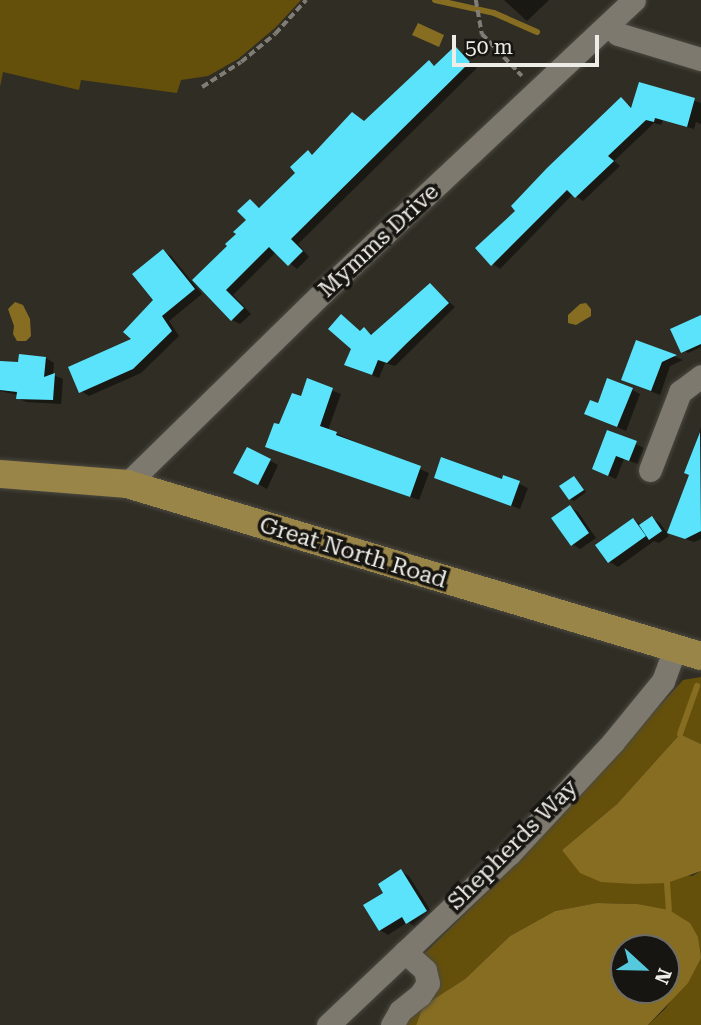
<!DOCTYPE html>
<style>
body{margin:0}
#map{position:relative;width:701px;height:1025px;overflow:hidden;background:#302d24;font-family:"Roboto Serif",serif}
div>[style]{position:absolute}
[style*='--x']{left:calc(var(--x)*1px);top:calc(var(--y)*1px);width:calc(var(--w)*1px);rotate:calc(var(--a)*1deg)}
.green>*{inset:0;background:#65500b}
.water>*{inset:0;background:#876d22}
.shadow>*{inset:0;background:#0007}
.stream>*{height:6px;margin:-3px;padding:0 3px;transform-origin:3px;border-radius:3px;background:#876d22}
.building>*{inset:0;background:#5ae3fb}
.path>*{height:3.5px;margin-top:-1.75px;transform-origin:0;background:repeating-linear-gradient(90deg,#807d76 0 7px,transparent 0 10.5px)}
.roads{filter:drop-shadow(0 0 2px #4b4941) drop-shadow(0 0 2px #4b4941)}
.minor>*{height:23px;margin:-11.5px;padding:0 11.5px;transform-origin:11.5px;border-radius:11.5px;background:#7d796f}
.major>*{height:28px;margin:-14px;padding:0 14px;transform-origin:14px;border-radius:14px;background:#9a8549}
span{translate:-50% -50%;white-space:nowrap;text-align:center;line-height:1.15;-webkit-text-stroke:7px #171511;paint-order:stroke}
.street-label{font-size:23px;color:#eeece6}
.north{position:absolute;left:610px;top:934px;width:70px;height:70px;box-sizing:border-box;background:#171511;border:2px solid #6d6b66;border-radius:50%;rotate:112deg;font-size:19px;font-weight:700;line-height:28px;text-align:center;color:#eeece6}
.north::after{content:'';display:block;margin:auto;width:24px;height:32px;background:#55cade;clip-path:polygon(50% 0,100% 100%,50% 72%,0 100%)}
.scale{position:absolute;left:452px;top:35px;width:147px;height:32px;box-sizing:border-box;border:4px solid #eeece6;border-top:0;padding-left:9px;font-size:21px;line-height:24px;white-space:nowrap;color:#eeece6;-webkit-text-stroke:5px #171511;paint-order:stroke}
</style>
<div id="map">
<div class="green">
<div style="clip-path:polygon(0 0,301px 0,275px 28px,238px 59px,208px 76px,181px 80px,177px 93px,81px 80px,79px 90px,3px 72px,0 87px)"></div>
<div style="clip-path:polygon(701px 677px,701px 744px,680px 734px,617px 804px,562px 850px,692px 876px,701px 871px,701px 1025px,648px 1025px,665px 1009px,701px 958px,637px 904px,598px 903px,555px 911px,510px 936px,465px 979px,423px 1006px,416px 1025px,404px 1025px,420px 958px,522px 857px,683px 680px)"></div>
</div>
<div class="water">
<div style="clip-path:polygon(418px 23px,444px 35px,439px 47px,412px 35px)"></div>
<div style="clip-path:polygon(15px 302px,23px 305px,30px 319px,31px 336px,26px 341px,17px 341px,13px 334px,14px 326px,8px 309px)"></div>
<div style="clip-path:polygon(586px 303px,591px 309px,591px 316px,576px 325px,568px 323px,568px 315px,580px 304px)"></div>
<div style="clip-path:polygon(680px 734px,701px 744px,701px 871px,667px 883px,634px 884px,601px 882px,580px 873px,562px 850px,617px 804px)"></div>
<div style="clip-path:polygon(evenodd,597px 903px,637px 904px,669px 910px,690px 923px,698px 937px,701px 958px,688px 983px,648px 1025px,416px 1025px,423px 1006px,465px 979px,510px 936px,555px 911px,597px 903px,624px 948px,666px 948px,666px 990px,624px 990px,624px 948px)"></div>
</div>
<div class="shadow">
<div style="clip-path:polygon(504px 0,549px 0,527px 21px)"></div>
<div style="clip-path:polygon(455px 48px,477px 68px,298px 244px,309px 257px,297px 269px,276px 252px,233px 295px,251px 314px,240px 324px,232px 320px,195px 280px,230px 246px,248px 220px,250px 201px,261px 208px,298px 173px,308px 152px,314px 156px,366px 123px,429px 63px,436px 66px)"></div>
<div style="clip-path:polygon(640px 84px,701px 103px,701px 124px,696px 122px,694px 129px,663px 120px,661px 125px,654px 123px,614px 161px,620px 166px,583px 201px,573px 194px,500px 269px,493px 264px,517px 211px,621px 99px,633px 108px)"></div>
<div style="clip-path:polygon(163px 251px,171px 256px,202px 294px,169px 321px,179px 336px,141px 373px,89px 396px,81px 391px,134px 340px,156px 300px)"></div>
<div style="clip-path:polygon(430px 285px,455px 307px,395px 366px,385px 363px,379px 378px,353px 368px,353px 348px,341px 316px,361px 332px,364px 329px,373px 335px)"></div>
<div style="clip-path:polygon(701px 317px,701px 347px,688px 353px,681px 348px)"></div>
<div style="clip-path:polygon(637px 342px,683px 360px,670px 366px,660px 395px,623px 380px)"></div>
<div style="clip-path:polygon(46px 358px,54px 363px,53px 375px,63px 379px,61px 404px,26px 402px,18px 398px,18px 395px,0 391px,0 362px,20px 364px)"></div>
<div style="clip-path:polygon(308px 381px,341px 394px,328px 430px,429px 473px,419px 500px,267px 446px,302px 398px)"></div>
<div style="clip-path:polygon(632px 390px,640px 394px,626px 431px,586px 414px)"></div>
<div style="clip-path:polygon(701px 427px,701px 539px,694px 542px,677px 536px,691px 475px,686px 472px)"></div>
<div style="clip-path:polygon(608px 432px,644px 448px,638px 464px,624px 459px,616px 479px,594px 469px)"></div>
<div style="clip-path:polygon(247px 449px,278px 465px,267px 489px,236px 472px)"></div>
<div style="clip-path:polygon(436px 477px,503px 481px,504px 477px,528px 488px,520px 509px)"></div>
<div style="clip-path:polygon(574px 478px,586px 492px,574px 501px,570px 499px)"></div>
<div style="clip-path:polygon(570px 507px,578px 512px,596px 538px,580px 549px,572px 544px)"></div>
<div style="clip-path:polygon(652px 518px,660px 523px,669px 536px,659px 543px,654px 541px,618px 567px,610px 562px,598px 545px,633px 520px,642px 525px)"></div>
<div style="clip-path:polygon(401px 871px,409px 876px,434px 916px,415px 927px,408px 922px,388px 935px,380px 930px,385px 894px)"></div>
</div>
<div class="stream">
<div style="--x:435;--y:0;--w:60;--a:12.4"></div>
<div style="--x:494;--y:13;--w:47;--a:23.8"></div>
<div style="--x:680;--y:734;--w:51;--a:-70.5"></div>
<div style="--x:667;--y:883;--w:27;--a:86"></div>
</div>
<div class="building">
<div style="clip-path:polygon(455px 46px,470px 62px,291px 239px,303px 251px,288px 266px,269px 247px,226px 290px,244px 308px,231px 321px,192px 280px,227px 246px,225px 244px,236px 234px,233px 232px,246px 220px,237px 211px,250px 199px,259px 208px,295px 173px,290px 167px,308px 150px,312px 155px,352px 112px,364px 121px,429px 60px,434px 66px)"></div>
<div style="clip-path:polygon(639px 82px,695px 98px,687px 127px,655px 118px,654px 122px,646px 120px,608px 156px,614px 161px,575px 198px,567px 190px,491px 266px,475px 248px,515px 211px,511px 206px,547px 168px,621px 97px,631px 108px)"></div>
<div style="clip-path:polygon(163px 249px,195px 289px,162px 316px,172px 331px,133px 369px,79px 393px,68px 367px,131px 339px,123px 332px,153px 300px,132px 274px)"></div>
<div style="clip-path:polygon(430px 283px,449px 303px,407px 343px,387px 363px,378px 360px,372px 375px,344px 365px,351px 349px,328px 329px,341px 314px,360px 331px,364px 327px,371px 335px)"></div>
<div style="clip-path:polygon(701px 315px,701px 344px,681px 353px,670px 329px)"></div>
<div style="clip-path:polygon(636px 340px,677px 355px,662px 362px,651px 391px,621px 380px)"></div>
<div style="clip-path:polygon(19px 354px,46px 357px,44px 377px,55px 373px,53px 400px,16px 399px,17px 392px,0 390px,0 361px,18px 362px)"></div>
<div style="clip-path:polygon(307px 378px,333px 388px,320px 426px,337px 432px,336px 435px,421px 466px,410px 497px,265px 447px,274px 423px,279px 424px,292px 393px,301px 396px)"></div>
<div style="clip-path:polygon(607px 378px,633px 388px,617px 427px,584px 414px,590px 400px,598px 403px)"></div>
<div style="clip-path:polygon(607px 430px,637px 441px,629px 461px,616px 456px,608px 476px,592px 469px)"></div>
<div style="clip-path:polygon(700px 432px,701px 531px,685px 539px,667px 533px,689px 475px,684px 473px)"></div>
<div style="clip-path:polygon(247px 447px,271px 459px,258px 485px,233px 473px)"></div>
<div style="clip-path:polygon(441px 457px,502px 479px,503px 475px,520px 481px,511px 506px,434px 478px)"></div>
<div style="clip-path:polygon(574px 476px,584px 490px,569px 500px,559px 486px)"></div>
<div style="clip-path:polygon(570px 505px,589px 533px,571px 546px,551px 518px)"></div>
<div style="clip-path:polygon(652px 516px,662px 531px,649px 540px,639px 525px)"></div>
<div style="clip-path:polygon(633px 518px,646px 536px,608px 563px,595px 545px)"></div>
<div style="clip-path:polygon(401px 869px,427px 911px,406px 924px,402px 917px,379px 931px,363px 905px,383px 893px,378px 884px)"></div>
</div>
<div class="path">
<div style="--x:476;--y:0;--w:35;--a:80"></div>
<div style="--x:482;--y:34;--w:58;--a:46.4"></div>
<div style="--x:202;--y:87;--w:46;--a:-32.7"></div>
<div style="--x:241;--y:62;--w:44;--a:-39.5"></div>
<div style="--x:275;--y:34;--w:46;--a:-47.6"></div>
</div>
<div class="roads">
<div class="minor">
<div style="--x:608;--y:25;--w:13;--a:42"></div>
<div style="--x:618;--y:34;--w:87;--a:16.8"></div>
<div style="--x:650;--y:470;--w:84;--a:-69"></div>
<div style="--x:680;--y:392;--w:26;--a:-37"></div>
<div style="--x:127;--y:484;--w:276;--a:-44.4"></div>
<div style="--x:324;--y:291;--w:425;--a:-43.2"></div>
<div style="--x:328;--y:1025;--w:250;--a:-43.4"></div>
<div style="--x:510;--y:853;--w:151;--a:-47.1"></div>
<div style="--x:613;--y:742;--w:79;--a:-50.7"></div>
<div style="--x:663;--y:681;--w:35;--a:-70"></div>
<div style="--x:392;--y:1025;--w:16;--a:-60"></div>
<div style="--x:400;--y:1011;--w:26;--a:-39"></div>
<div style="--x:420;--y:995;--w:14;--a:-56"></div>
<div style="--x:428;--y:983;--w:13;--a:-103"></div>
<div style="--x:425;--y:970;--w:27;--a:-138"></div>
</div>
<div class="major">
<div style="--x:0;--y:474;--w:127;--a:4.5"></div>
<div style="--x:127;--y:484;--w:599;--a:16.68"></div>
</div>
</div>
<div class="street-label">
<span style="left:379px;top:241px;rotate:-43deg">Mymms Drive</span>
<span style="left:353px;top:553px;rotate:17deg">Great North Road</span>
<span style="left:513px;top:845px;rotate:-45deg">Shepherds Way</span>
</div>
<div class="north">N</div>
<div class="scale">50 m</div>
</div>
